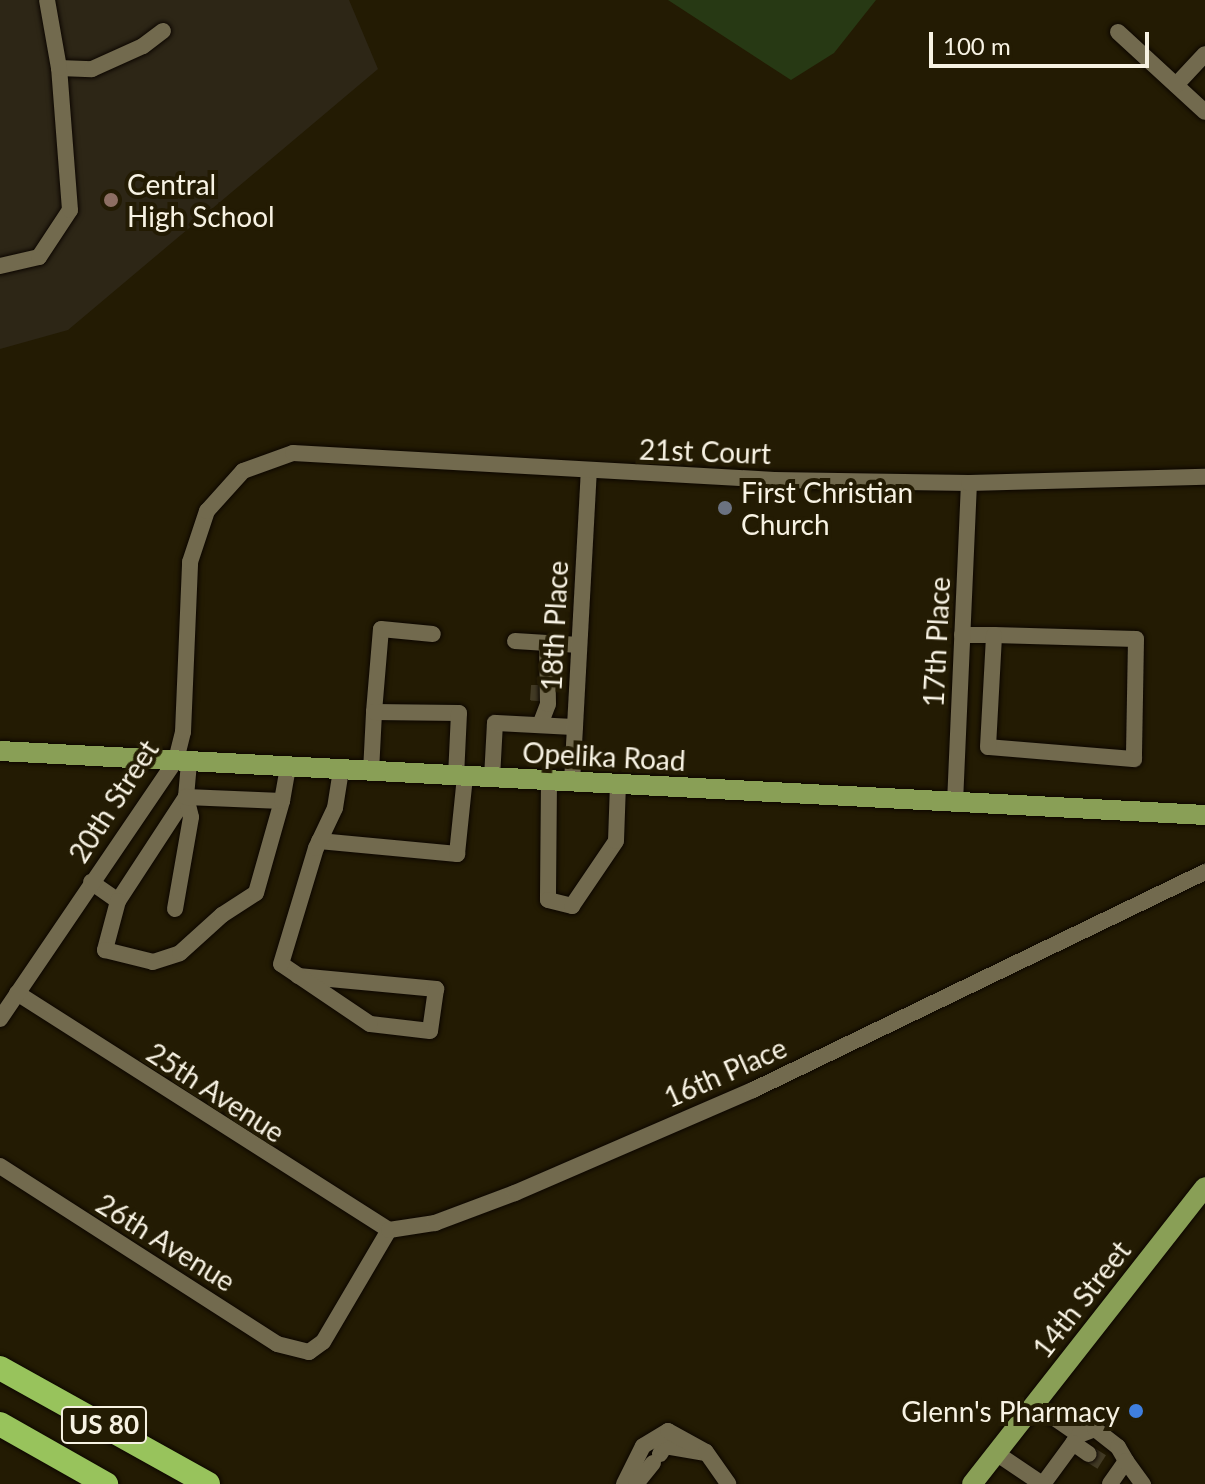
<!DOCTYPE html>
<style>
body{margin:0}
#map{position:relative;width:1205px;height:1484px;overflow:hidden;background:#231b03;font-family:Lato,sans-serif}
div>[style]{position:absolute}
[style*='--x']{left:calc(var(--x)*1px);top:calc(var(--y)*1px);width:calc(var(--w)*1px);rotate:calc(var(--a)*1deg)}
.education>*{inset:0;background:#2d2616}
.green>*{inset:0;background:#273914}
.minor-tunnel>*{height:16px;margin-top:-8px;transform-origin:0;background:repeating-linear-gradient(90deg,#433b25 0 16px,transparent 0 24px)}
.roads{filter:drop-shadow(0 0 2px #0c0600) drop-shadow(0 0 2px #0c0600)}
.minor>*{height:16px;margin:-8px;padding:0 8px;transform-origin:8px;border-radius:8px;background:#726a4e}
.major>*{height:20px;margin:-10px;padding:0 10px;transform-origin:10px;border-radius:10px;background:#899f56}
.highway>*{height:24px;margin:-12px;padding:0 12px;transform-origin:12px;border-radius:12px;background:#98c35c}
.dots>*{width:22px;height:22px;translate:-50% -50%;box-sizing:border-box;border:4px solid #231b03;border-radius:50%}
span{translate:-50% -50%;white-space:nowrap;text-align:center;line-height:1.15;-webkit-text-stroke:8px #231b03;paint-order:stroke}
.shield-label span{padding:2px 6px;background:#231b03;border:2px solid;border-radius:6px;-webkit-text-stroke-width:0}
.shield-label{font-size:26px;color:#f7f2e3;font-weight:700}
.poi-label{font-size:28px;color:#f7f2e3}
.left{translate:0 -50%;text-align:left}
.right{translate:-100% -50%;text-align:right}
.street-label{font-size:28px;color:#f7f2e3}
.scale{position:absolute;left:929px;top:32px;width:220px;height:36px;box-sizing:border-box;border:4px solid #f7f2e3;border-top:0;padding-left:10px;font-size:24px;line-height:28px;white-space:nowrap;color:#f7f2e3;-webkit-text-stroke:6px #231b03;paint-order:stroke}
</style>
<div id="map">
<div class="education">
<div style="clip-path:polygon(0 0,349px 0,378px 69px,68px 330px,0 349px)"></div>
</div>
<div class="green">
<div style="clip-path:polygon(668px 0,876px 0,834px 53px,791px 80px)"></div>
</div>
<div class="minor-tunnel">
<div style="--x:538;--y:701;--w:16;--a:-86"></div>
<div style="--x:1089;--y:1454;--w:15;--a:32"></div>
</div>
<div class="roads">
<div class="minor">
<div style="--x:1118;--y:32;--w:118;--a:42.6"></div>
<div style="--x:59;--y:68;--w:33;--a:2"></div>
<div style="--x:92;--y:69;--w:56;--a:-24.3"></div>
<div style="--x:143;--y:46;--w:25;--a:-37"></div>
<div style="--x:1176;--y:85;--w:42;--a:-46.9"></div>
<div style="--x:0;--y:266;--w:40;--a:-13"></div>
<div style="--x:39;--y:257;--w:56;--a:-56.6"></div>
<div style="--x:70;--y:210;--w:142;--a:-94.4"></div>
<div style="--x:59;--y:68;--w:69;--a:-100"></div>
<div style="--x:962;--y:635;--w:32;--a:0"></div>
<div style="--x:994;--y:635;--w:142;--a:1.6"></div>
<div style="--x:1136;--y:639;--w:120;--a:91"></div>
<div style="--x:1134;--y:759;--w:146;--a:-175.3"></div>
<div style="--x:988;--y:747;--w:112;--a:-86.9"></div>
<div style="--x:515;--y:641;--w:64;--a:3.6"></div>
<div style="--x:374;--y:712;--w:83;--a:-85.2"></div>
<div style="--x:381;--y:629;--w:52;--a:5.5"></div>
<div style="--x:540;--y:725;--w:22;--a:-69"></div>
<div style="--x:548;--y:704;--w:61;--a:-90.9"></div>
<div style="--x:371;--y:772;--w:60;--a:-87.1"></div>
<div style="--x:374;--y:712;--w:85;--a:0.7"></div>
<div style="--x:459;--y:713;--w:63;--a:92.7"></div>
<div style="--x:492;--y:778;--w:55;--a:-86.9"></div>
<div style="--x:495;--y:723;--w:80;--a:2.9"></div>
<div style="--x:549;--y:781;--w:119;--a:90.5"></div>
<div style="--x:548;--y:900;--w:25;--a:14"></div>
<div style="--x:572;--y:906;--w:78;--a:-55.9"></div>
<div style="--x:616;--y:841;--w:56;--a:-88"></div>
<div style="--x:572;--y:782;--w:309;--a:-86.9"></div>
<div style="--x:955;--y:803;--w:320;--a:-87.5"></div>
<div style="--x:319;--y:841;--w:139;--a:5.4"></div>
<div style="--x:457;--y:854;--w:77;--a:-84.1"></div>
<div style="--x:91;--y:882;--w:33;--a:35"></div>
<div style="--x:118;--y:901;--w:124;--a:-56.8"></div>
<div style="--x:186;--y:797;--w:34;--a:-85"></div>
<div style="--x:118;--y:901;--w:51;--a:104.9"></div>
<div style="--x:105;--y:950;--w:49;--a:14"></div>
<div style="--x:153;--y:962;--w:28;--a:-18"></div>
<div style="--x:180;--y:953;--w:57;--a:-42.1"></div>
<div style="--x:222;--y:915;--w:40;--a:-32.9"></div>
<div style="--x:256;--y:893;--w:96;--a:-74.2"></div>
<div style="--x:175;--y:909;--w:93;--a:-80.1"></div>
<div style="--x:191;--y:817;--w:21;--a:-104"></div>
<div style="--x:186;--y:797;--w:96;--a:2.4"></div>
<div style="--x:282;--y:801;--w:34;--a:-80"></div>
<div style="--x:298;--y:976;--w:139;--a:5.4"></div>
<div style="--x:436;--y:989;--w:42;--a:98.1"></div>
<div style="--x:430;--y:1031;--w:60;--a:-173.3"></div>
<div style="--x:370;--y:1024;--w:107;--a:-146"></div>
<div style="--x:281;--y:964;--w:121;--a:-73.2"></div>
<div style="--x:316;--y:848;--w:44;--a:-64.6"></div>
<div style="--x:335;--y:808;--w:37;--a:-81"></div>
<div style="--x:17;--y:993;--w:441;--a:32.5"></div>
<div style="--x:0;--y:1019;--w:313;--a:-55.8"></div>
<div style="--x:176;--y:760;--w:29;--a:-76"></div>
<div style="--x:183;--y:732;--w:170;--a:-87.6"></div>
<div style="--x:190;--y:562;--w:54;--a:-71.6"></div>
<div style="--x:207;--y:511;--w:54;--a:-48"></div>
<div style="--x:243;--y:471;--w:53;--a:-19.8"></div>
<div style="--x:293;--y:453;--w:482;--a:3.2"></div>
<div style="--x:774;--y:480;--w:195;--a:0.9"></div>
<div style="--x:969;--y:483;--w:236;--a:-1.5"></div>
<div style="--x:0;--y:1166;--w:329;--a:32.7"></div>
<div style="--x:277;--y:1344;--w:33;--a:14"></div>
<div style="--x:309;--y:1352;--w:17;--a:-36"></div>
<div style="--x:323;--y:1342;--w:130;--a:-59.5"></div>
<div style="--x:389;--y:1230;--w:47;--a:-8.7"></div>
<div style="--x:435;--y:1223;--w:85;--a:-20.6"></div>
<div style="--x:515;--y:1193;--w:259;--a:-23.4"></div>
<div style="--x:753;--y:1090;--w:502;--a:-25.75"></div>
<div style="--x:1034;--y:1404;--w:55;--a:34.6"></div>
<div style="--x:1079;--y:1435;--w:61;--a:126.3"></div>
<div style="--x:1079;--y:1435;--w:17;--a:-21"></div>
<div style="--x:1095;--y:1429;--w:29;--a:38"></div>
<div style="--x:1118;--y:1447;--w:16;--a:60"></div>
<div style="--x:1126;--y:1461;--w:28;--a:125"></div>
<div style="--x:1073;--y:1443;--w:19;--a:35"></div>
<div style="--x:996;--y:1453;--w:55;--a:34"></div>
<div style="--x:660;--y:1454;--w:9;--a:-58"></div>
<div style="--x:665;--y:1446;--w:40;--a:10"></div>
<div style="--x:1126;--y:1461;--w:29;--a:54"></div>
<div style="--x:624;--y:1484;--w:42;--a:-63.4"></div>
<div style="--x:643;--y:1446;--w:29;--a:-31"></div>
<div style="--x:668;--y:1431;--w:43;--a:28.9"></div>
<div style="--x:706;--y:1452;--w:39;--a:55"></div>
<div style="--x:636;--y:1484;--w:27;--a:-51"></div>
</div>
<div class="major">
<div style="--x:0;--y:751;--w:1207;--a:3.04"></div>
<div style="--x:972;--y:1484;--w:377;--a:-51.9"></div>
</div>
<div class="highway">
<div style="--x:0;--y:1368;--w:238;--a:29.1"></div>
<div style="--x:0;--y:1424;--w:122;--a:29.5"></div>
</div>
</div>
<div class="dots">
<div style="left:111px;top:200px;background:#8d6e63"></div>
<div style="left:725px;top:508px;background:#6b7280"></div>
<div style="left:1136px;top:1411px;background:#3f7fe0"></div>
</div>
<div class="shield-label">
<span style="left:104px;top:1425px">US 80</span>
</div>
<div class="poi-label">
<span class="left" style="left:127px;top:200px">Central<br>High School</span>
<span class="left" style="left:741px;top:508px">First Christian<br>Church</span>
<span class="right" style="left:1120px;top:1411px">Glenn's Pharmacy</span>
</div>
<div class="street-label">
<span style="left:705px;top:451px;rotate:2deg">21st Court</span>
<span style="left:554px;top:626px;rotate:-87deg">18th Place</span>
<span style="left:936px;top:642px;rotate:-87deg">17th Place</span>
<span style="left:604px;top:756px;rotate:3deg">Opelika Road</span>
<span style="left:113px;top:801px;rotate:-57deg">20th Street</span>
<span style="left:725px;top:1072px;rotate:-24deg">16th Place</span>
<span style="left:216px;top:1092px;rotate:33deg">25th Avenue</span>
<span style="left:166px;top:1242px;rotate:32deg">26th Avenue</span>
<span style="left:1081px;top:1299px;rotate:-52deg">14th Street</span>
</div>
<div class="scale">100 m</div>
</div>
